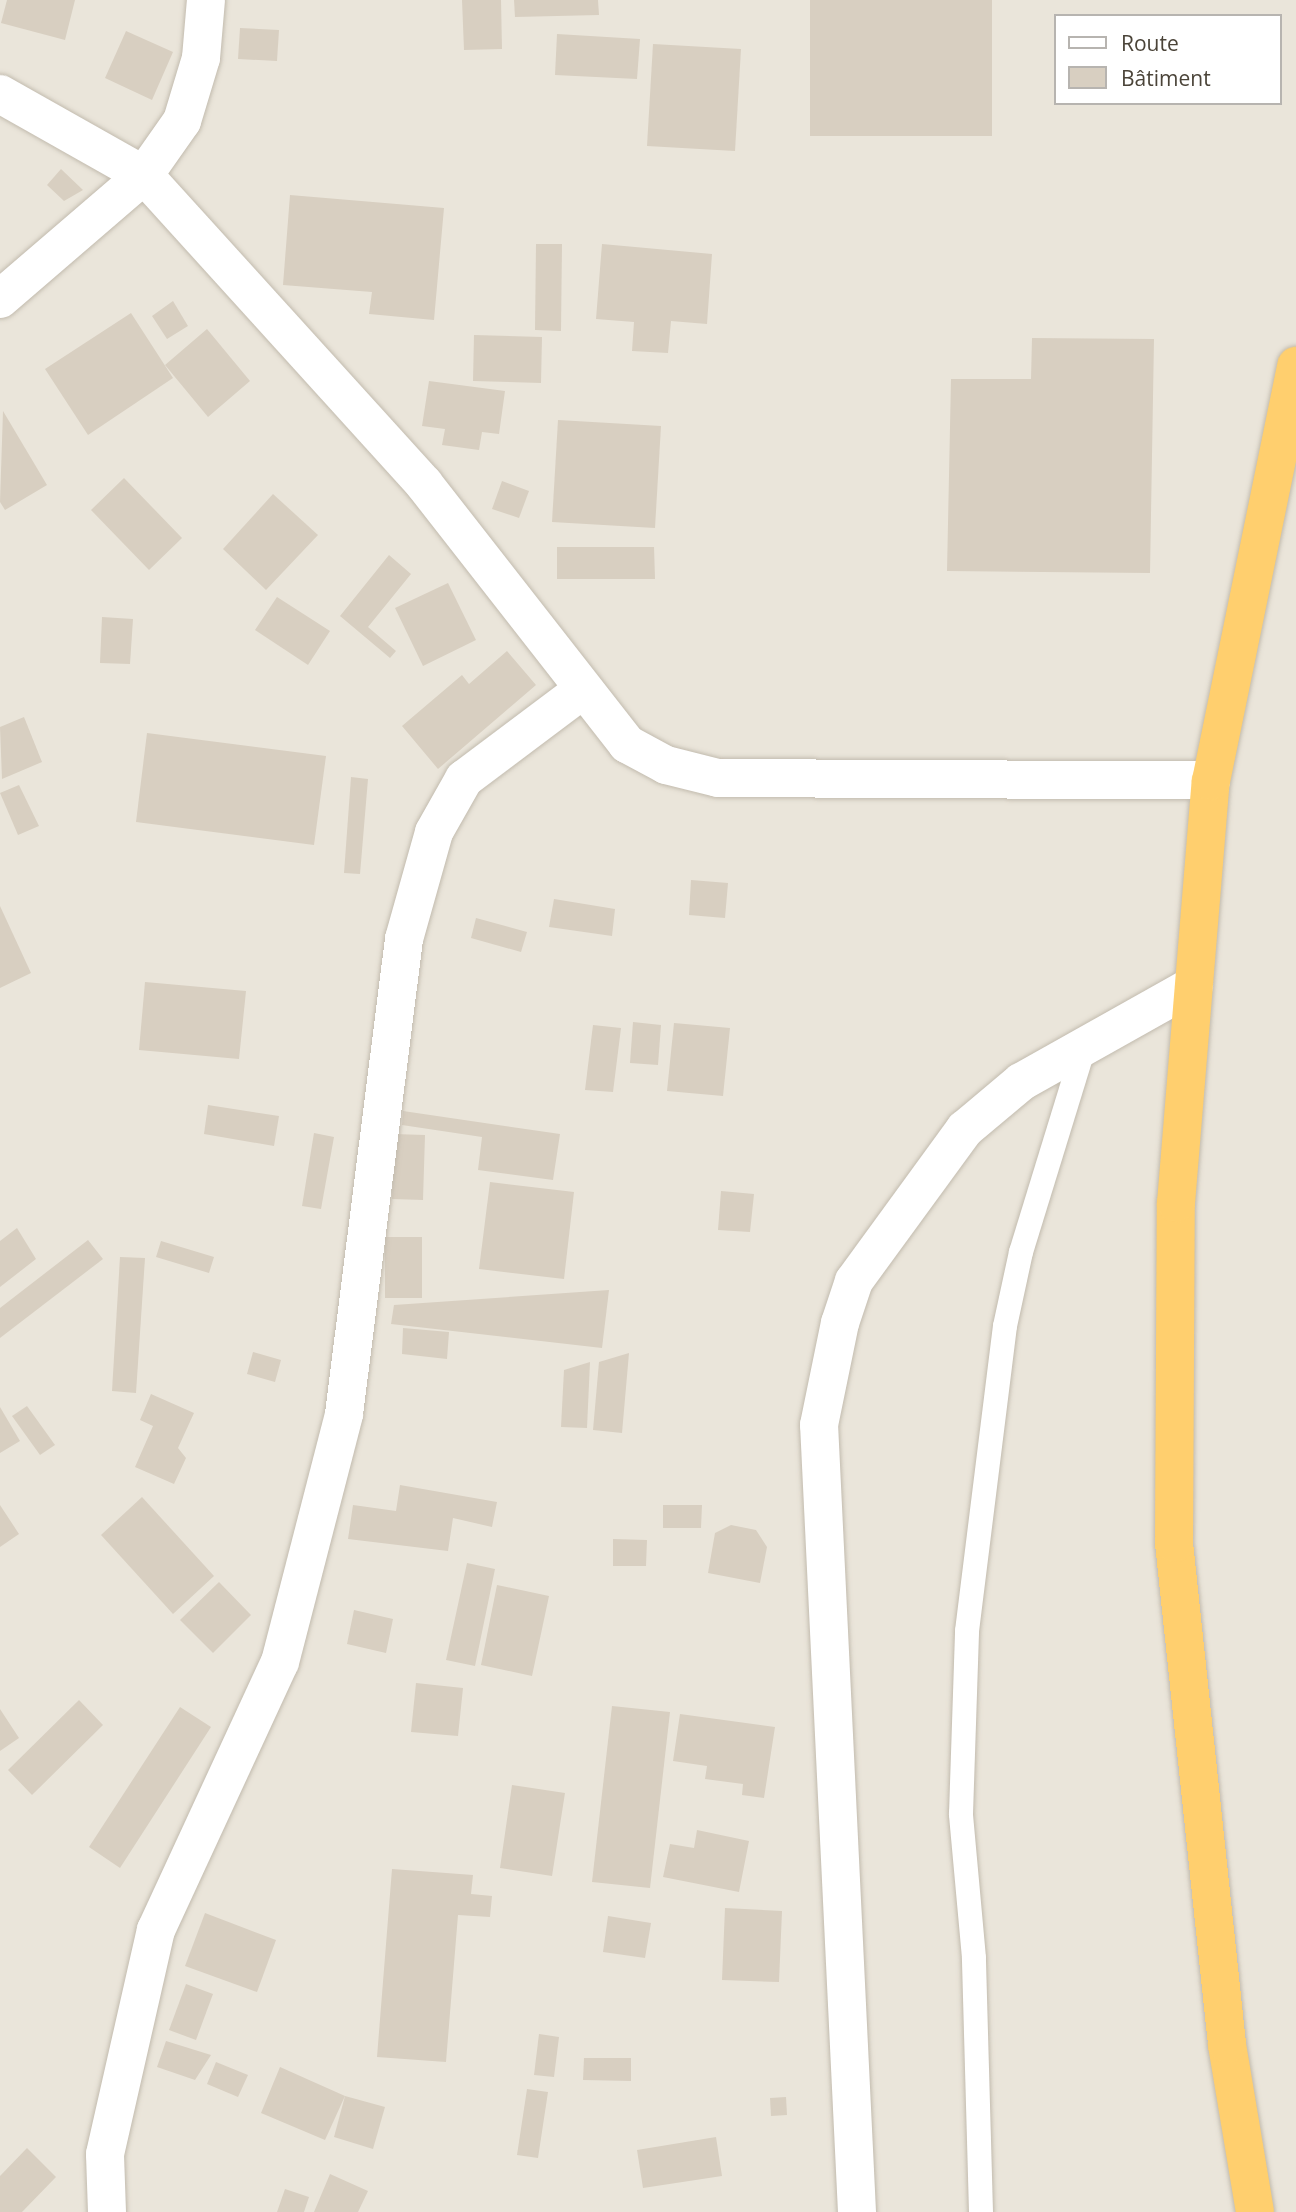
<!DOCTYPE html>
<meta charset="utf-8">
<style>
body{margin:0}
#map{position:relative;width:1296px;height:2212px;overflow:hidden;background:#f6f3ec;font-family:"Open Sans",sans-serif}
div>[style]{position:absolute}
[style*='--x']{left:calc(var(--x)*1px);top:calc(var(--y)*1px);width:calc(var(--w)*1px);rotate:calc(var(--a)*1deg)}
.residential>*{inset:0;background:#eae5da}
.building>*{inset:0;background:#d8cfc1}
.roads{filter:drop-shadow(0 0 2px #c2bbae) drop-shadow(0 0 2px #c2bbae)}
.lane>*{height:24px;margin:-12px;padding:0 12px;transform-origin:12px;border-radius:12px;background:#fff}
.street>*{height:38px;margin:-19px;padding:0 19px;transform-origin:19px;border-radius:19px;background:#fff}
.highway>*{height:38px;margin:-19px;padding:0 19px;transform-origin:19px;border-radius:19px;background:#ffcf6e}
span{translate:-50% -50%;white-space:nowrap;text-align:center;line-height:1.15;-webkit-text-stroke:5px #fff;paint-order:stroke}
.legend{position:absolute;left:1054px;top:14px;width:228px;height:91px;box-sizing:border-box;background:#fff;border:2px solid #b7b4b0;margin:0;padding:9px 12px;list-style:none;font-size:21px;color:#4b4439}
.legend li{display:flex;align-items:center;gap:14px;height:35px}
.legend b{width:35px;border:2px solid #b7b4b0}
</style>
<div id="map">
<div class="residential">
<div style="clip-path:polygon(evenodd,0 0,1296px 0,1296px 2212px,0 2212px,0 0,1056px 16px,1280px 16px,1280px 103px,1056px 103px,1056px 16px)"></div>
</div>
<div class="building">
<div style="clip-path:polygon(7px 0,75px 0,65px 40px,1px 23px)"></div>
<div style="clip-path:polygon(462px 0,501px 0,502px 49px,464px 50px)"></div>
<div style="clip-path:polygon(514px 0,598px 0,599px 15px,515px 17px)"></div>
<div style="clip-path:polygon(810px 0,992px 0,992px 136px,810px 136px)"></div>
<div style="clip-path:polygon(240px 28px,279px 30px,277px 61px,238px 59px)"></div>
<div style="clip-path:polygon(126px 31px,173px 52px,152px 100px,105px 78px)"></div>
<div style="clip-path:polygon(557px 34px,640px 39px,637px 79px,555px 75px)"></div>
<div style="clip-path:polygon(653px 44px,741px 49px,735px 151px,647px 146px)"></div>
<div style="clip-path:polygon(61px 169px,83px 190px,64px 201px,47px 185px)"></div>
<div style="clip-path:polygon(290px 195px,444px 208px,434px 320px,369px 314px,372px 292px,283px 285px)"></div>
<div style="clip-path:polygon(536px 244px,562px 244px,561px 331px,535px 330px)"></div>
<div style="clip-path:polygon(602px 244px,712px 254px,707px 324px,671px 321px,668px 353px,632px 351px,634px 322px,596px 319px)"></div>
<div style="clip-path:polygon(173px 301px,188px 326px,167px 339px,152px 316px)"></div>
<div style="clip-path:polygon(131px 313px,173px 378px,88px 435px,45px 369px)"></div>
<div style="clip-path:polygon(207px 329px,250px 381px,208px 417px,165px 365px)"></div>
<div style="clip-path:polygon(474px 335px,542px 337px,541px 383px,473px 381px)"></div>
<div style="clip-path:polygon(1032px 338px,1154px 339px,1150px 573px,947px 571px,951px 379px,1031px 379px)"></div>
<div style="clip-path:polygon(429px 381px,505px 391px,499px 434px,482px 432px,479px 450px,442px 445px,445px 429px,422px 426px)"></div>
<div style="clip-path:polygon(3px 411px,47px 485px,5px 510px,0 502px)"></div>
<div style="clip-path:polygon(558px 420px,661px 426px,655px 528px,552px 522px)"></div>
<div style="clip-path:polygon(124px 478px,182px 538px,149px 570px,91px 510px)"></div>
<div style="clip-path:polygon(502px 481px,529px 491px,519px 518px,492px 509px)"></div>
<div style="clip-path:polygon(273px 494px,318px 535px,266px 590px,223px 549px)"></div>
<div style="clip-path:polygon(557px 547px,654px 547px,655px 579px,557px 579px)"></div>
<div style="clip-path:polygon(389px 555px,411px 574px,368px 627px,396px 651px,390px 658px,340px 616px)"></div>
<div style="clip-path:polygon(448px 583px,476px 640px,423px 666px,395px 608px)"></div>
<div style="clip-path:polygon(277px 597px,330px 631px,308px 665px,255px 630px)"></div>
<div style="clip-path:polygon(102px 617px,133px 619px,130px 664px,100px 663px)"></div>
<div style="clip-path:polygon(507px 651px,536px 685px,438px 769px,402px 726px,462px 675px,469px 684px)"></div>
<div style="clip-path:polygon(24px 717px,42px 762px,2px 779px,0 727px)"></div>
<div style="clip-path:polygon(147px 733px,326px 756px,314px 845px,136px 822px)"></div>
<div style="clip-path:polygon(351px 777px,368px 779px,360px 874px,344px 873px)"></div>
<div style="clip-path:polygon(19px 785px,39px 826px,18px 835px,0 793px)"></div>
<div style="clip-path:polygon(691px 880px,728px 883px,725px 918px,689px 915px)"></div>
<div style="clip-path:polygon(554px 899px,615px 909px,612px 936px,549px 927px)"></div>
<div style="clip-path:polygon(0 906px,31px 973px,0 988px)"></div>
<div style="clip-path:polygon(476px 918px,527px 932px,521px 952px,471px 938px)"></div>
<div style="clip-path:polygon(145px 982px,246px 991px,239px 1059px,139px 1050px)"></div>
<div style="clip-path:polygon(633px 1022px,661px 1025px,658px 1065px,630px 1063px)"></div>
<div style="clip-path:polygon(674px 1023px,730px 1028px,723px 1096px,667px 1091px)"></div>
<div style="clip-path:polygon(593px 1025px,621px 1028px,613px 1092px,585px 1090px)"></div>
<div style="clip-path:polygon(208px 1105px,279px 1116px,274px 1146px,204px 1134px)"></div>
<div style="clip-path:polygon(403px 1111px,560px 1134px,553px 1180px,478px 1170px,482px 1137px,402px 1125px)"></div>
<div style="clip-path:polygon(314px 1133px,334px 1137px,321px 1209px,302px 1206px)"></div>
<div style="clip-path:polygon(394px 1134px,425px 1135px,423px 1200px,392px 1199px)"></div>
<div style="clip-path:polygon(490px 1182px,574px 1192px,564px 1279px,479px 1269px)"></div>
<div style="clip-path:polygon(721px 1191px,754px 1194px,750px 1232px,718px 1230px)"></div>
<div style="clip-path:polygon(17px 1228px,36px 1259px,0 1287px,0 1241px)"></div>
<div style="clip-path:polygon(385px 1237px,422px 1237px,422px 1298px,385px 1298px)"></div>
<div style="clip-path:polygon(88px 1240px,103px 1259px,0 1338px,0 1308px)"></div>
<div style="clip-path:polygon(161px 1241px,214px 1257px,209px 1273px,156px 1257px)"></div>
<div style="clip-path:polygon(120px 1257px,145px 1258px,136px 1393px,112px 1391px)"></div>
<div style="clip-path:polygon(609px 1290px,602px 1348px,391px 1324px,394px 1305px)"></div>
<div style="clip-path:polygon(403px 1328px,449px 1332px,447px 1359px,402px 1354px)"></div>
<div style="clip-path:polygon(253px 1352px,281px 1360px,275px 1382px,247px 1374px)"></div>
<div style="clip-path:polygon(629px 1353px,622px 1433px,593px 1430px,599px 1362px)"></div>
<div style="clip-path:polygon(590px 1362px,587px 1428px,561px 1427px,564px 1370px)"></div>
<div style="clip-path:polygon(151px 1394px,194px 1413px,178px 1448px,186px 1458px,174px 1484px,135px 1467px,153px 1426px,140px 1420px)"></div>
<div style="clip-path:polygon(27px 1406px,55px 1445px,40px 1455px,12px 1416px)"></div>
<div style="clip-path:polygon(0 1407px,20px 1441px,0 1453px)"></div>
<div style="clip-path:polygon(400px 1485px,497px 1502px,492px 1527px,453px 1518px,448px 1551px,348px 1539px,353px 1505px,396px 1511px)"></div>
<div style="clip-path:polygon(142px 1497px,214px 1576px,173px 1614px,101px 1535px)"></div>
<div style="clip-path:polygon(0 1505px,19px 1534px,0 1547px)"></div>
<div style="clip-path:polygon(663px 1505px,702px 1505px,701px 1528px,663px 1528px)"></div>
<div style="clip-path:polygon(731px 1525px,756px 1530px,767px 1547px,760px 1583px,708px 1573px,715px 1533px)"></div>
<div style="clip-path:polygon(613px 1539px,647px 1540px,646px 1566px,613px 1566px)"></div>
<div style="clip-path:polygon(467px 1563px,495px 1569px,475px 1666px,446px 1660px)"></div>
<div style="clip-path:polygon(219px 1582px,251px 1615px,213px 1653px,180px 1620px)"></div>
<div style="clip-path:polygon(497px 1585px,549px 1596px,532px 1676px,481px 1665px)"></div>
<div style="clip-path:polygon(354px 1610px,393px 1619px,386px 1653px,347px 1644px)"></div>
<div style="clip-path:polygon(416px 1683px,463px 1688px,458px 1736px,411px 1732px)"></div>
<div style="clip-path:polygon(79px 1700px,103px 1725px,32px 1795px,8px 1770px)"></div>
<div style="clip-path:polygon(612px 1706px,670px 1712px,650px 1888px,592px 1882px)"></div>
<div style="clip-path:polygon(180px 1707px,211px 1727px,120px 1868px,89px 1847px)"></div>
<div style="clip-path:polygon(0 1709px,19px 1738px,0 1751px)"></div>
<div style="clip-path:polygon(680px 1714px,775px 1727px,764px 1798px,742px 1795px,743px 1784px,705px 1779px,707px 1766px,673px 1761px)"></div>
<div style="clip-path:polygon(512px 1785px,565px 1793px,552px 1876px,500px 1868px)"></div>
<div style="clip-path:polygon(697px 1830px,749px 1841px,739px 1892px,663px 1877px,670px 1844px,694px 1848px)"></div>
<div style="clip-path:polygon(392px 1869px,473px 1875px,471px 1894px,492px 1896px,490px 1917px,458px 1915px,446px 2062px,377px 2057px)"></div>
<div style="clip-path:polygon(725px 1908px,782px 1911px,779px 1982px,722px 1980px)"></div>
<div style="clip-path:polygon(205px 1913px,276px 1940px,257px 1992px,185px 1966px)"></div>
<div style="clip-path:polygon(608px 1916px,651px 1923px,645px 1958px,603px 1952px)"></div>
<div style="clip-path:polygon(186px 1984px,213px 1994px,196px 2040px,169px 2030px)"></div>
<div style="clip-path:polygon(539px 2034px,559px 2037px,554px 2077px,534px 2075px)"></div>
<div style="clip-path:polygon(166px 2041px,211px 2055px,195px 2080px,157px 2067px)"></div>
<div style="clip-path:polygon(584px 2058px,631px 2058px,631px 2081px,583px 2080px)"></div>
<div style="clip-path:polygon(216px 2062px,248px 2075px,238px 2097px,207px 2084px)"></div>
<div style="clip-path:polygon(280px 2067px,345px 2096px,325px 2140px,261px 2113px)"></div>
<div style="clip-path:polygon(527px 2089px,548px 2092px,538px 2158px,517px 2155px)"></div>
<div style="clip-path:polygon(345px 2096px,385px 2107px,373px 2149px,334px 2137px)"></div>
<div style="clip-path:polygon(786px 2097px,787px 2115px,771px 2116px,770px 2098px)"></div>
<div style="clip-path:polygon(716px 2137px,722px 2176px,643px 2188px,637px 2150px)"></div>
<div style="clip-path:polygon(27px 2148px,56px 2177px,22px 2212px,0 2212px,0 2176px)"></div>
<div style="clip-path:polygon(330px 2174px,368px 2191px,358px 2212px,314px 2212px)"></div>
<div style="clip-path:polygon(285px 2189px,309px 2197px,304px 2212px,277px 2212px)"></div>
</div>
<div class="roads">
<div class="lane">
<div style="--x:981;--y:2212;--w:254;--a:-91.6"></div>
<div style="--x:974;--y:1958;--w:145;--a:-95.2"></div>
<div style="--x:961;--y:1814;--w:183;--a:-88.1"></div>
<div style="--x:967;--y:1631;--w:307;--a:-82.9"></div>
<div style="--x:1005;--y:1326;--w:76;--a:-77.8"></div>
<div style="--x:1021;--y:1252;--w:214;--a:-72.9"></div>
</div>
<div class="street">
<div style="--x:0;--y:94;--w:165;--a:29.4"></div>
<div style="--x:144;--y:175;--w:417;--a:47.8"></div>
<div style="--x:424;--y:484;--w:330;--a:52"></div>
<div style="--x:627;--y:744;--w:44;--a:28.3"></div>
<div style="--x:666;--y:765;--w:54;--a:14"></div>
<div style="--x:718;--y:778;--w:493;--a:0.3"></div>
<div style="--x:0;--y:299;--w:190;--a:-40.7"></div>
<div style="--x:144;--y:175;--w:66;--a:-54.9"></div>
<div style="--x:182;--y:121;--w:66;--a:-73.2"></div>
<div style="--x:201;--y:58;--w:58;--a:-85.1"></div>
<div style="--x:107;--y:2212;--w:58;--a:-92"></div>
<div style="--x:105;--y:2154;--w:230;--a:-77.2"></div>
<div style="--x:156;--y:1930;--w:295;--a:-65.2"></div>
<div style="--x:280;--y:1662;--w:256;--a:-75.5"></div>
<div style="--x:344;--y:1414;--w:479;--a:-82.8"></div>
<div style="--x:404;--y:939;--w:111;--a:-74.3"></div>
<div style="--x:434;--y:832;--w:61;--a:-60.5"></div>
<div style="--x:464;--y:779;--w:146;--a:-36.9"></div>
<div style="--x:857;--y:2212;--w:788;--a:-92.76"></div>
<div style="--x:819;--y:1425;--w:104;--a:-78.4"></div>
<div style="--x:840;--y:1323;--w:44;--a:-71.6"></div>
<div style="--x:854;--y:1281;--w:188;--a:-53.9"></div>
<div style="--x:965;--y:1129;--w:73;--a:-40"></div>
<div style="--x:1021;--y:1082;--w:198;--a:-29.3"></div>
</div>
<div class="highway">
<div style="--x:1255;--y:2212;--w:170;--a:-99.5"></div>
<div style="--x:1227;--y:2044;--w:504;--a:-96.04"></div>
<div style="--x:1174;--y:1543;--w:340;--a:-89.7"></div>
<div style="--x:1176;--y:1203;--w:423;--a:-85.3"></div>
<div style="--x:1211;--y:781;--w:424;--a:-78.4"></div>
</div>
</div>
<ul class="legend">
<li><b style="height:9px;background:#fff"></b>Route</li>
<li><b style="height:19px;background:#d8cfc1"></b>Bâtiment</li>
</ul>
</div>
